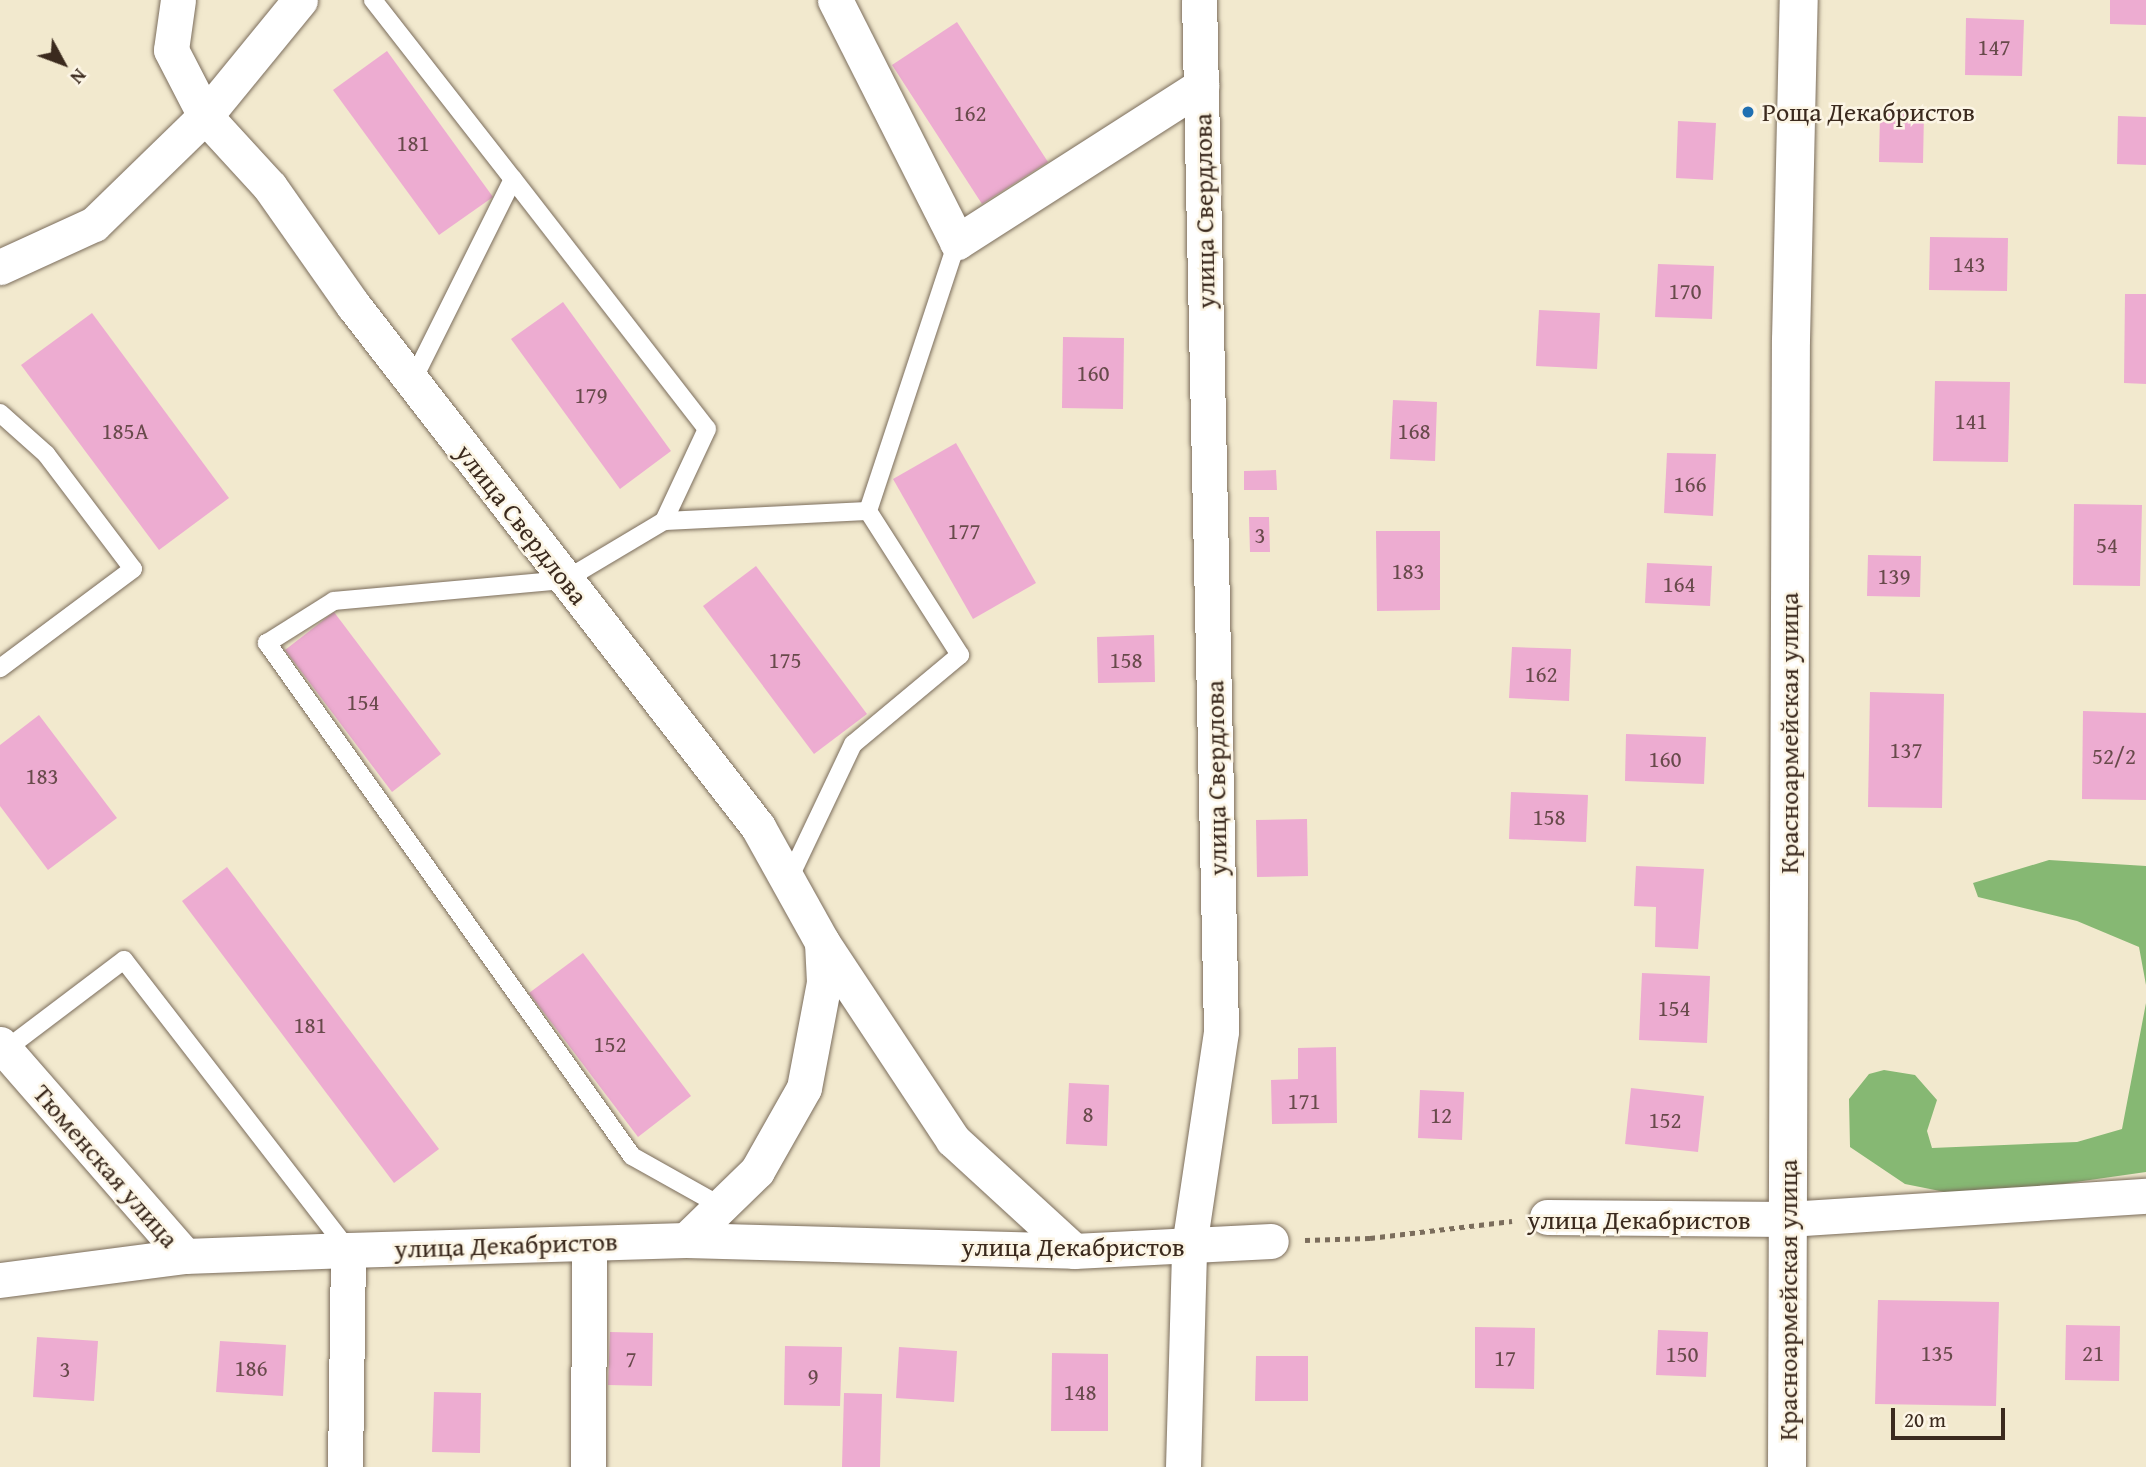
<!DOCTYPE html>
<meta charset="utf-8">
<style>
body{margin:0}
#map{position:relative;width:2146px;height:1467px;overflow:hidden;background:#f2e9ce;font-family:"Gentium Book Plus",serif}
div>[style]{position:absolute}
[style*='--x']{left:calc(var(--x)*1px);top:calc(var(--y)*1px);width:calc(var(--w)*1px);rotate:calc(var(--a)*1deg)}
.forest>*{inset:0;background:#86b873}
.building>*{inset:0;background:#edacd1}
.path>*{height:4.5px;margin-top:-2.25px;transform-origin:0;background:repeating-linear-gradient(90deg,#7b6d5c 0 5px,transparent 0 10px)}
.roads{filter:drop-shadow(0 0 2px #7b6d5c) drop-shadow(0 0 2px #7b6d5c)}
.lane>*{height:18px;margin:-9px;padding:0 9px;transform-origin:9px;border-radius:9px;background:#fff}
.street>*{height:35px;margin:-17.5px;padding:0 17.5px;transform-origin:17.5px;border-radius:17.5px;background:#fff}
.secondary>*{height:38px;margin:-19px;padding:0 19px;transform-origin:19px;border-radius:19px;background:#fff}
.dots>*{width:19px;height:19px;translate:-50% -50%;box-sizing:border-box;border:4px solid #fcf5e5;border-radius:50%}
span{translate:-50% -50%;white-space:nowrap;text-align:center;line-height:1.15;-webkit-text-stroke:5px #fcf5e5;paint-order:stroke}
.number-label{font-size:23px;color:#684a4b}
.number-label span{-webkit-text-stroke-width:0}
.poi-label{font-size:26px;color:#3b2a1e}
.left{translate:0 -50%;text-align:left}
.street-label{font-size:26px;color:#3b2a1e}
.north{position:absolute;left:28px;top:28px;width:70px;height:70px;-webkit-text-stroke:5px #fcf5e5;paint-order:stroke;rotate:131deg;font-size:19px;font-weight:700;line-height:28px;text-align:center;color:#3b2a1e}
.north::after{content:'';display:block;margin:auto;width:24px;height:32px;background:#3b2a1e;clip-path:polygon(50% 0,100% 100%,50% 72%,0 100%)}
.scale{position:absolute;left:1891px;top:1408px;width:114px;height:32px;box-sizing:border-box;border:4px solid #3b2a1e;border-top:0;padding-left:9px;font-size:21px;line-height:24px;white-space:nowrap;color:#3b2a1e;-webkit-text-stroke:5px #fcf5e5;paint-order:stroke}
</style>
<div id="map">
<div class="forest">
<div style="clip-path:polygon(2049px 860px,2146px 866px,2146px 985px,2139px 947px,2077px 921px,1978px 897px,1973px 883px)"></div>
<div style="clip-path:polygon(2146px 1003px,2146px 1172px,1970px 1197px,1905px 1184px,1850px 1147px,1849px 1099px,1869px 1074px,1884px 1070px,1915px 1075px,1937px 1100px,1927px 1131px,1932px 1148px,2077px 1142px,2122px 1129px)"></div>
</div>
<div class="building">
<div style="clip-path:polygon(2110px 0,2146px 0,2146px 25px,2110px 24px)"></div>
<div style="clip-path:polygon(1966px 18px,2024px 20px,2022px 76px,1965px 75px)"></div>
<div style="clip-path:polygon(957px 22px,1048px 162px,982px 204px,892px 65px)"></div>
<div style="clip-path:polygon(387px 51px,493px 197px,439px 235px,333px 90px)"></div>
<div style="clip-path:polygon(1880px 112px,1924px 112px,1923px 163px,1879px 162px)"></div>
<div style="clip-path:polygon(2118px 116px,2146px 117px,2146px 165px,2117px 164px)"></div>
<div style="clip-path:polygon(1678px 121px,1716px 123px,1713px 180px,1676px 178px)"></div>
<div style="clip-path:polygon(1930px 237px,2008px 238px,2007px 291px,1929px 290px)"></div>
<div style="clip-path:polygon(1658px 264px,1714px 266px,1712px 319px,1655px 317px)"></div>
<div style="clip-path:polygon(2125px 294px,2146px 294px,2146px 384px,2124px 383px)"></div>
<div style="clip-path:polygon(563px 302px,671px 451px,620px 489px,511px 339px)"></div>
<div style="clip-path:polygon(1539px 310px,1600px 313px,1597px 369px,1536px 366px)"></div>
<div style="clip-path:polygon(92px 313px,229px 498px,159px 550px,21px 365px)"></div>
<div style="clip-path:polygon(1063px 337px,1124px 338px,1123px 409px,1062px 408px)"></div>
<div style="clip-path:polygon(1935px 381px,2010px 382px,2008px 462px,1933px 461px)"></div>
<div style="clip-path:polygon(1393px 400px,1437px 402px,1435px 461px,1390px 459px)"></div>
<div style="clip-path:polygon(956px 443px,1036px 583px,973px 619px,893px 479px)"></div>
<div style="clip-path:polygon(1667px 453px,1716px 454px,1713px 516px,1664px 513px)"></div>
<div style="clip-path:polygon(1276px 470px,1277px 490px,1244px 490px,1244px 471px)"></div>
<div style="clip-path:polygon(2074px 504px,2142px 505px,2140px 586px,2073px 585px)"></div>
<div style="clip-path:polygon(1249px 517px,1269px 517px,1270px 552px,1250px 552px)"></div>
<div style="clip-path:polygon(1376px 531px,1440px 531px,1440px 610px,1377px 611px)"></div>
<div style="clip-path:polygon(1868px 555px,1921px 556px,1920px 597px,1867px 596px)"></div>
<div style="clip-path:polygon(1647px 563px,1712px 566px,1710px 606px,1645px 603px)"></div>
<div style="clip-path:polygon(756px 566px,867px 714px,814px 754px,703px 606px)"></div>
<div style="clip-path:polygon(334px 612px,441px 754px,392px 792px,285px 650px)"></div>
<div style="clip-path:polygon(1154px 635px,1155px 682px,1098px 683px,1097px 637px)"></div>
<div style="clip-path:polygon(1512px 647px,1571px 649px,1569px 701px,1509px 698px)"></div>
<div style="clip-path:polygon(1870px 692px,1944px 694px,1942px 808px,1868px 807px)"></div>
<div style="clip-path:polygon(2083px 711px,2146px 713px,2146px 800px,2082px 799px)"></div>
<div style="clip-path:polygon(39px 715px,117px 818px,48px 870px,0 806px,0 745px)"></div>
<div style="clip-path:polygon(1626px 734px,1706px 737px,1704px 784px,1625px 781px)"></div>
<div style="clip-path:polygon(1511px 792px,1588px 795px,1586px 842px,1509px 839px)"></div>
<div style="clip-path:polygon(1307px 819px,1308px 876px,1257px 877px,1256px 820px)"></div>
<div style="clip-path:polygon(1636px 866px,1704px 869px,1698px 949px,1655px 947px,1656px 907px,1634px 906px)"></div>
<div style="clip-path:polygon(227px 867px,439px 1149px,394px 1183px,182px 901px)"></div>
<div style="clip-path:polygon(583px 953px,691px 1096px,638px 1137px,529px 993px)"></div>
<div style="clip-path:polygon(1642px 973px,1710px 976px,1707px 1043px,1639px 1040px)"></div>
<div style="clip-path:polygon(1336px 1047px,1337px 1123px,1272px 1124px,1271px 1080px,1298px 1079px,1298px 1048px)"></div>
<div style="clip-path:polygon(1069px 1083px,1109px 1085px,1107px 1146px,1066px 1144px)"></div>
<div style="clip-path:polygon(1631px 1088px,1704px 1096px,1698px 1152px,1625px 1144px)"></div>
<div style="clip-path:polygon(1420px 1090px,1464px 1092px,1462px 1140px,1418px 1138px)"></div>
<div style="clip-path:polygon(1878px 1300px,1999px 1302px,1996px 1406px,1875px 1404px)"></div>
<div style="clip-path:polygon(2066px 1325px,2120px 1326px,2119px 1381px,2065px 1380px)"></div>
<div style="clip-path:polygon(1475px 1327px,1535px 1328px,1534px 1389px,1475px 1388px)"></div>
<div style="clip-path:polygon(1658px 1330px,1708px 1332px,1706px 1377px,1656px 1375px)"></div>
<div style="clip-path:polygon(610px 1332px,653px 1333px,652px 1386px,608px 1385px)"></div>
<div style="clip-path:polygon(37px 1337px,98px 1341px,94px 1401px,33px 1397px)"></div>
<div style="clip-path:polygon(220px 1341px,286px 1345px,283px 1396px,216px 1392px)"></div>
<div style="clip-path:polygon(785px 1346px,842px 1347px,840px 1406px,784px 1405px)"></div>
<div style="clip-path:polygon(899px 1347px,957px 1351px,954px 1402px,896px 1398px)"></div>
<div style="clip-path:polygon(1052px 1353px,1108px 1354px,1108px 1431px,1051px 1431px)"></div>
<div style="clip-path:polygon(1256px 1356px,1308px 1356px,1308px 1401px,1255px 1401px)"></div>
<div style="clip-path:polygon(434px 1392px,481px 1393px,480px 1453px,432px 1452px)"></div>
<div style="clip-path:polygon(844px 1393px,882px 1394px,880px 1467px,842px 1467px)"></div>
</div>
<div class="path">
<div style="--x:1305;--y:1240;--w:65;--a:-1.8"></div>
<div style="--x:1370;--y:1238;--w:143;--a:-6.8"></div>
</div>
<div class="roads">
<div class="lane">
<div style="--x:373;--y:0;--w:227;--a:52"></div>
<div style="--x:513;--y:179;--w:227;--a:116.5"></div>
<div style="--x:513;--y:179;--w:316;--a:52.2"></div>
<div style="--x:707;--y:429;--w:102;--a:115.1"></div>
<div style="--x:0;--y:413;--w:62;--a:41.7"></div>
<div style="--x:46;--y:454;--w:144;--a:52.9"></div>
<div style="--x:133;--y:569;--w:166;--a:143.3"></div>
<div style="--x:868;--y:511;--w:283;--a:-71.7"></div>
<div style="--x:5;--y:1050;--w:149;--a:-37.1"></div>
<div style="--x:124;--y:960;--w:366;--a:52.3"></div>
<div style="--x:721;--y:1206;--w:102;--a:-150.7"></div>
<div style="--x:632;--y:1156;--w:630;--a:-125.43"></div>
<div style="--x:267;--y:643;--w:79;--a:-32.1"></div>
<div style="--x:334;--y:601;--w:232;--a:-5.2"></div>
<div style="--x:565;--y:580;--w:115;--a:-30.8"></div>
<div style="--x:664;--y:521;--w:204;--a:-2.8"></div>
<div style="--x:868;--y:511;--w:171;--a:57.4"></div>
<div style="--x:960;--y:655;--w:139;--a:140.2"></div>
<div style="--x:853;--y:744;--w:152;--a:115.4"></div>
</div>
<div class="street">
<div style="--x:178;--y:0;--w:50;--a:98"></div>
<div style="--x:171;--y:50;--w:74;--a:62.7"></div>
<div style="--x:205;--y:116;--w:96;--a:47.5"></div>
<div style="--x:270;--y:187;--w:144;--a:54.9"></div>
<div style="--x:353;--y:305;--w:661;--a:52.19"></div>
<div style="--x:758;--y:827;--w:132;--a:60.9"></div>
<div style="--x:822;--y:942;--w:237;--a:56.5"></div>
<div style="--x:953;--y:1140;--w:164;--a:42.5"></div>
<div style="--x:835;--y:0;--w:271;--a:63.2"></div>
<div style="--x:957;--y:242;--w:290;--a:-32.6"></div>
<div style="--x:0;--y:267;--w:103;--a:-24.6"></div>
<div style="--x:94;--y:224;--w:155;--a:-44.2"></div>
<div style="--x:205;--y:116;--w:150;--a:-50.7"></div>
<div style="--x:0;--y:1044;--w:281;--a:48.9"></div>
<div style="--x:1547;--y:1217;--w:241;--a:0.5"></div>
<div style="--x:1788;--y:1219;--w:359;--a:-3.7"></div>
<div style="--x:686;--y:1240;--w:99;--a:-44.2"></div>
<div style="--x:757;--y:1171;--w:95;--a:-60.5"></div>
<div style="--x:804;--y:1088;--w:108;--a:-79.3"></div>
<div style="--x:824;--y:982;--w:40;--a:-92.9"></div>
<div style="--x:0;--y:1280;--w:187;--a:-7.4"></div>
<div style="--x:185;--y:1256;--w:163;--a:-2.1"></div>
<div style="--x:348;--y:1250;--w:338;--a:-1.7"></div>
<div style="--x:686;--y:1240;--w:388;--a:1.6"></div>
<div style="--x:1074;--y:1251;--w:197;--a:-2.9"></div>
<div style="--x:345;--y:1467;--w:217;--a:-89.2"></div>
<div style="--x:588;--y:1467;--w:224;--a:-89.7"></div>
<div style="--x:1183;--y:1467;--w:221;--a:-88.4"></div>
<div style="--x:1189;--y:1246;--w:217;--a:-81.5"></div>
<div style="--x:1221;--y:1031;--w:1031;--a:-91.22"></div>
</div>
<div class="secondary">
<div style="--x:1787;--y:1467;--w:1127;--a:-89.8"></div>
<div style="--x:1791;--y:340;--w:340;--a:-88.7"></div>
</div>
</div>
<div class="dots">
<div style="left:1748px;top:112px;background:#1f6fb2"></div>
</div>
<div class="number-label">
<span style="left:1994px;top:47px">147</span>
<span style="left:970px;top:113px">162</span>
<span style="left:413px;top:143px">181</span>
<span style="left:1969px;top:264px">143</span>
<span style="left:1685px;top:291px">170</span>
<span style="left:1093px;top:373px">160</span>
<span style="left:591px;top:395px">179</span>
<span style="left:1971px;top:421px">141</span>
<span style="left:125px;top:431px">185А</span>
<span style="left:1414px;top:431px">168</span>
<span style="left:1690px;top:484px">166</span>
<span style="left:964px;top:531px">177</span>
<span style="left:1260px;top:535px">3</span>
<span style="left:2107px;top:545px">54</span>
<span style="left:1408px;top:571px">183</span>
<span style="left:1894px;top:576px">139</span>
<span style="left:1679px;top:584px">164</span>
<span style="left:785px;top:660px">175</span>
<span style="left:1126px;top:660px">158</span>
<span style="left:1541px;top:674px">162</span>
<span style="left:363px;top:702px">154</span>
<span style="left:1906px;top:750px">137</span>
<span style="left:2114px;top:756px">52/2</span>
<span style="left:1665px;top:759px">160</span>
<span style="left:42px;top:776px">183</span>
<span style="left:1549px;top:817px">158</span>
<span style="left:1674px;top:1008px">154</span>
<span style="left:310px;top:1025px">181</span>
<span style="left:610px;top:1044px">152</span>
<span style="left:1304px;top:1101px">171</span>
<span style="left:1088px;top:1114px">8</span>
<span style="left:1441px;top:1115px">12</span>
<span style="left:1665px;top:1120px">152</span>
<span style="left:1937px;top:1353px">135</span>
<span style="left:2093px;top:1353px">21</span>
<span style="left:1682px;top:1354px">150</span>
<span style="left:1505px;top:1358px">17</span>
<span style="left:631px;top:1359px">7</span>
<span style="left:251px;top:1368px">186</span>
<span style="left:65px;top:1369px">3</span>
<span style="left:813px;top:1376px">9</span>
<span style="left:1080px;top:1392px">148</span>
</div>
<div class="poi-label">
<span class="left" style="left:1762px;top:112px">Роща Декабристов</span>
</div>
<div class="street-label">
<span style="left:1204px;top:211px;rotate:-91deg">улица Свердлова</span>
<span style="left:522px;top:524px;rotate:52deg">улица Свердлова</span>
<span style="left:1789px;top:733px;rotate:-90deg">Красноармейская улица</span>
<span style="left:1216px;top:778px;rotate:-91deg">улица Свердлова</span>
<span style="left:106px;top:1166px;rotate:49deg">Тюменская улица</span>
<span style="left:1639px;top:1220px">улица Декабристов</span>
<span style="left:506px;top:1245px;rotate:-2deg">улица Декабристов</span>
<span style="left:1073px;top:1247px">улица Декабристов</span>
<span style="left:1788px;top:1300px;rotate:-90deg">Красноармейская улица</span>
</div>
<div class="north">N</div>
<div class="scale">20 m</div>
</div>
